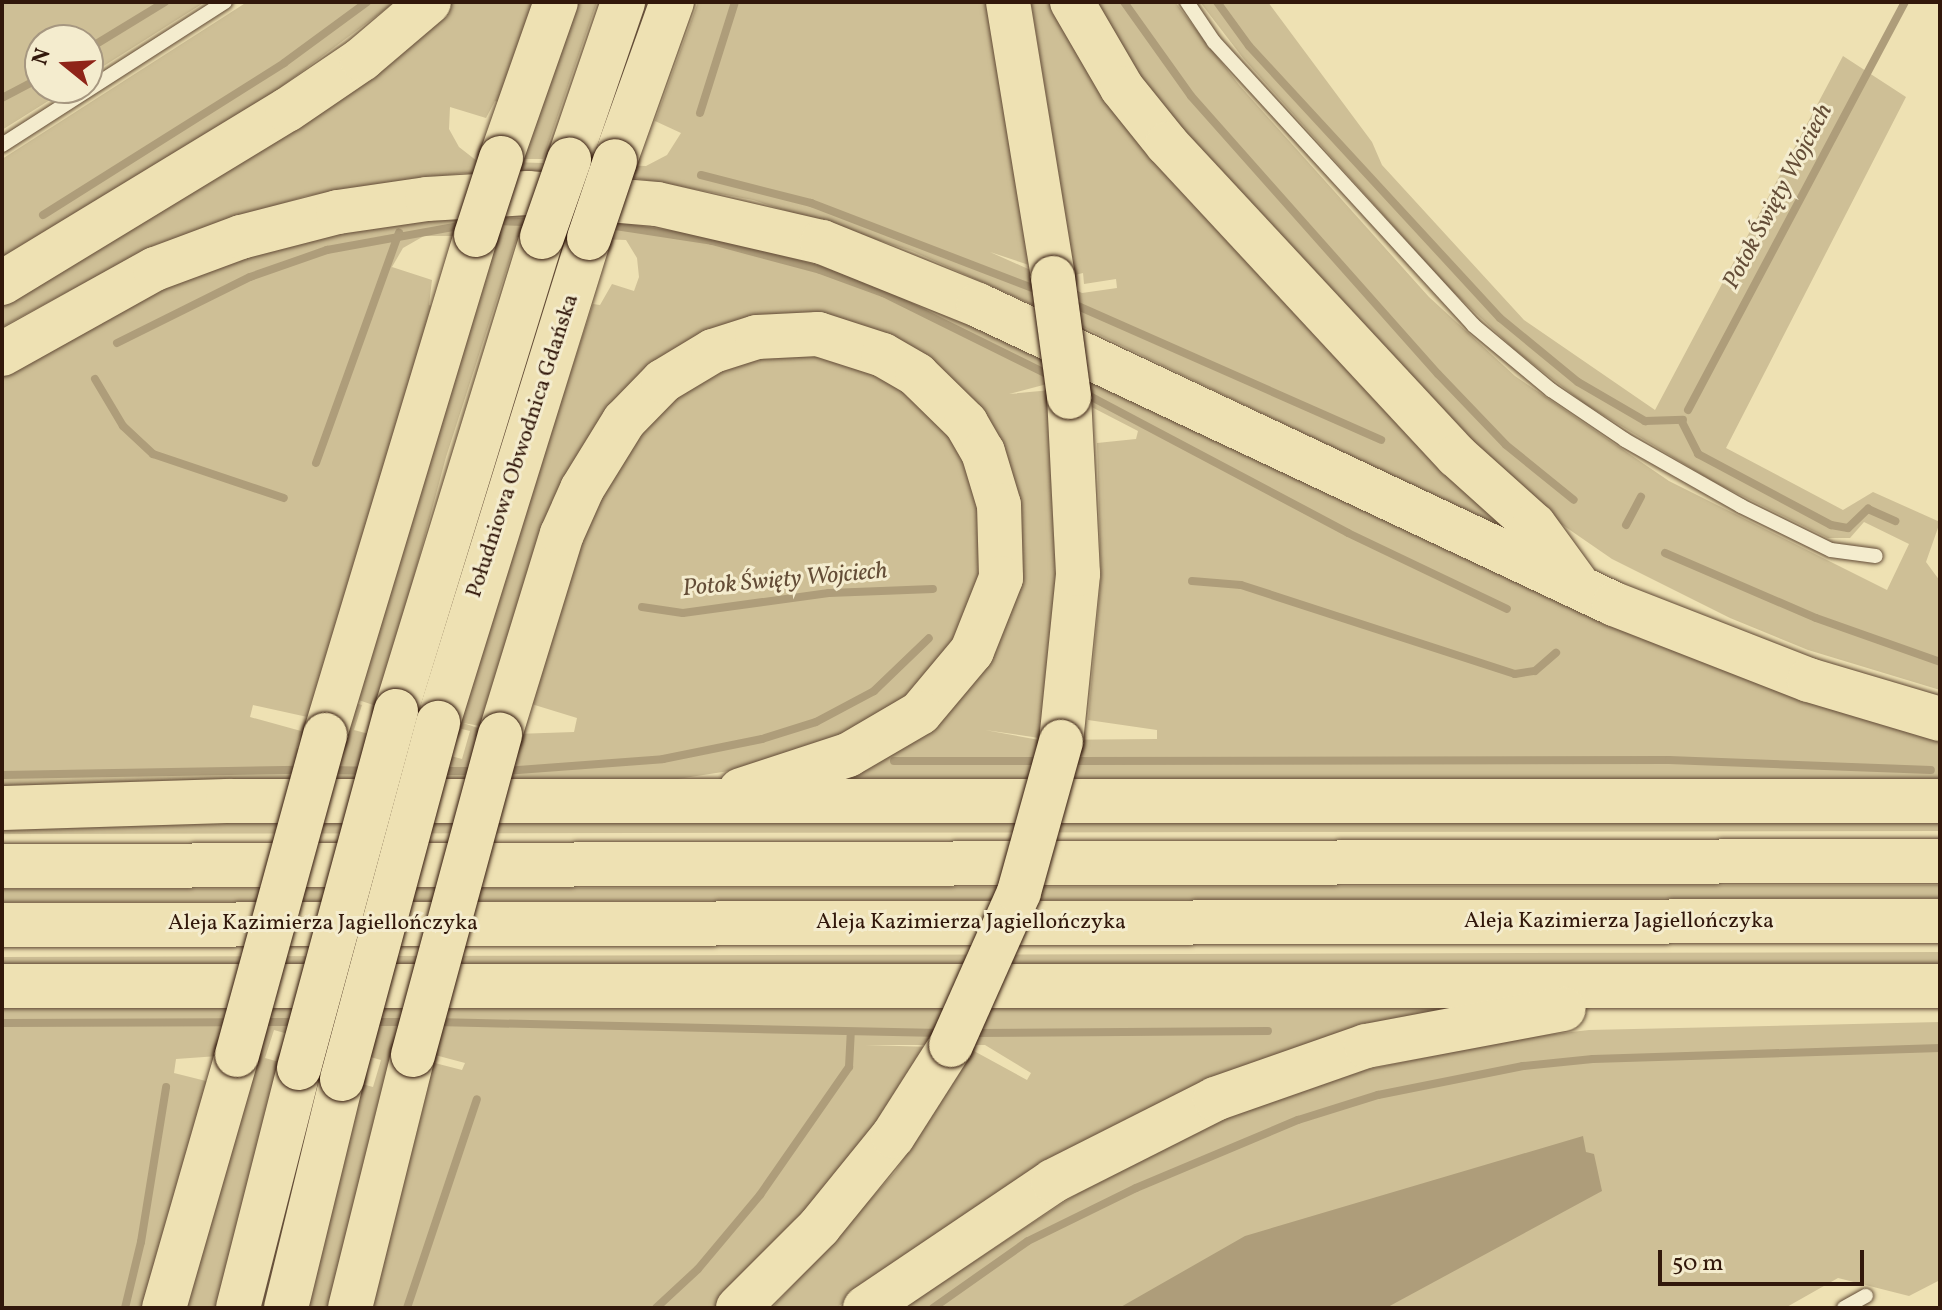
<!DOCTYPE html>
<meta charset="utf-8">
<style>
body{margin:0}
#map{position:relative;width:1942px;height:1310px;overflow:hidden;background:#eee1b3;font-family:Vollkorn,serif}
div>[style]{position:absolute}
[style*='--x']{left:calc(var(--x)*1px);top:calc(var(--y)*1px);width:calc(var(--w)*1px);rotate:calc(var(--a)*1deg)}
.green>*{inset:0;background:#cebf96}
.water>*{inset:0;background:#ae9d7a}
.stream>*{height:8px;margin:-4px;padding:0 4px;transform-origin:4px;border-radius:4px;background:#ae9d7a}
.roads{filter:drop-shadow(0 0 2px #614a35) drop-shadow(0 0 2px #614a35)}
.service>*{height:14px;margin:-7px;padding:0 7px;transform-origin:7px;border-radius:7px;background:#f4ecce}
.motorway>*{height:44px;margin:-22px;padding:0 22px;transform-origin:22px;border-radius:22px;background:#eee1b3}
.bridges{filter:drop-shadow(0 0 2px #32180b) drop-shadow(0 0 2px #32180b)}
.motorway-bridge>*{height:44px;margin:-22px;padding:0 22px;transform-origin:22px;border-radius:22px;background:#eee1b3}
span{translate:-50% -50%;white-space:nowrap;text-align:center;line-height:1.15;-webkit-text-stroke:6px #f4ecce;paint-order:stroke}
.street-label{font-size:22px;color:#32180b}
.water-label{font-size:24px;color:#644d37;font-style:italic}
.frame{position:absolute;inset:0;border:4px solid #32180b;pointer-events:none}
.north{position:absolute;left:24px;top:24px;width:80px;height:80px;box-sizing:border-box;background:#f4ecce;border:2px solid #a69780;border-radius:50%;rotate:288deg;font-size:22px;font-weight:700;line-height:32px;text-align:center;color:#32180b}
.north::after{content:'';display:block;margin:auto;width:28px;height:36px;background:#8f2418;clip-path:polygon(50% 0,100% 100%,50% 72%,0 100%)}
.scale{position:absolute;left:1658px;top:1250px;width:206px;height:36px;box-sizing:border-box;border:4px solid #32180b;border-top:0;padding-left:10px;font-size:24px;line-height:28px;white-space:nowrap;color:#32180b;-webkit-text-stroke:6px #f4ecce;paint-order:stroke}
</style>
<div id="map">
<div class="green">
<div style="clip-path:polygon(2px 2px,205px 2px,88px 76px,88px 40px,40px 40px,40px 88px,69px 88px,2px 130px)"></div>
<div style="clip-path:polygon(247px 2px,395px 2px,277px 90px,2px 257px,2px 159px)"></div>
<div style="clip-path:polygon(452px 2px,539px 2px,503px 104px,495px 101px,486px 118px,450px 107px,449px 129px,459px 147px,477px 161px,646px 166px,667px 155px,681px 133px,655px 121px,698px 2px,992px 2px,1029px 265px,990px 252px,1082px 293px,1117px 288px,1116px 279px,1084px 284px,1083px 273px,1075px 275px,1031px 2px,1060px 2px,1523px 539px,1081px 326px,912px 251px,753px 200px,629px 177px,463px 173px,306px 196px,155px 245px,2px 327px,2px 302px,422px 30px)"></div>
<div style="clip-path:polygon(564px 2px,597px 2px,543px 159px,511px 159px)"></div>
<div style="clip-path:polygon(1089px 2px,1175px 2px,1239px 85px,1429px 297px,1515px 376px,1669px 481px,1887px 590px,1909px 544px,1864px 522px,1850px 538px,1828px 538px,1714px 482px,1585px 404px,1515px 350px,1448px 287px,1243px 58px,1200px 2px,1268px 2px,1372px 142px,1382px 165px,1524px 320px,1655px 410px,1843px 56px,1906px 97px,1726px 448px,1843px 510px,1873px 492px,1940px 522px,1926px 562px,1940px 581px,1940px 690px,1808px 650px,1730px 618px,1612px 559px,1525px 499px,1168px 121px)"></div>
<div style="clip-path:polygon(evenodd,500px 210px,588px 212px,686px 225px,789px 250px,887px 284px,1651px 638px,1840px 707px,1940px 735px,1940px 788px,798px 790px,799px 783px,898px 742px,960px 689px,985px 654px,1003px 615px,1014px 540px,999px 463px,983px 430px,951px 388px,913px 358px,872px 338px,829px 326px,786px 323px,744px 329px,701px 344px,661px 368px,615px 413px,576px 475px,558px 516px,492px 728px,463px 723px,487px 731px,486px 735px,574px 732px,577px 718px,525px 702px,576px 541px,610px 471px,644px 422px,689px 383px,738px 360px,793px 352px,852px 361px,917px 396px,958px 444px,982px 503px,984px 574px,962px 637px,928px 682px,873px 724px,773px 764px,652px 783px,2px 793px,2px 374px,124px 302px,227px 259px,358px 225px,500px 210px,424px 236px,485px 236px,344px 695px,379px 707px,446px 457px,517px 237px,558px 238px,410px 715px,423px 719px,573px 238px,626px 240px,637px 258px,639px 277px,634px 291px,612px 284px,600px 305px,593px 304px,454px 727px,470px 731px,462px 759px,354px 730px,362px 705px,348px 701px,335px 748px,297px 748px,301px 731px,250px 717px,253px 705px,312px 718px,436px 307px,429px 305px,432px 280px,392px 267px,403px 248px,424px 236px,500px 210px,1047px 384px,1138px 431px,1136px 439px,1097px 443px,1101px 577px,1088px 720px,1157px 730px,1157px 739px,1039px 740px,985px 730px,1046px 739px,1062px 582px,1056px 429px,1051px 390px,1009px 394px,1047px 384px)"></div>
<div style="clip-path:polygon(1940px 811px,1940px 831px,2px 834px,2px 817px)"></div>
<div style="clip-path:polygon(1940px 885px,1940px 898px,2px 902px,2px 889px)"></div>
<div style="clip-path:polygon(1940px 952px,1940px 970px,2px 974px,2px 957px)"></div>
<div style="clip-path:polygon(1441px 1003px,1442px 1012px,1300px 1049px,1130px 1119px,1037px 1171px,836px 1308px,772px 1308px,895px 1172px,974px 1051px,1027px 1080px,1031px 1073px,985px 1045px,865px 1045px,933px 1047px,878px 1133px,821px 1204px,716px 1308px,366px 1308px,427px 1061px,462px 1070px,465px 1063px,435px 1055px,398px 1055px,388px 1094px,395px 1096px,343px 1308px,307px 1308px,358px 1083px,373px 1087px,381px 1060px,274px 1030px,265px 1058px,283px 1063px,217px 1308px,181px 1308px,246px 1054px,176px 1059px,174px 1073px,214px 1083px,179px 1227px,151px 1308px,2px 1308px,2px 1008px)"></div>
<div style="clip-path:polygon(1940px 1022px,1940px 1280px,1909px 1296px,1838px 1278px,1785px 1308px,903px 1308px,1095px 1182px,1224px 1119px,1365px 1070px,1519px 1038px,1589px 1030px)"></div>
</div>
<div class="water">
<div style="clip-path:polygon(1583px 1136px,1586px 1152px,1594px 1154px,1602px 1191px,1386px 1308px,1119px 1308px,1245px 1236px)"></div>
</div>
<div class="stream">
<div style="--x:1124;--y:2;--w:115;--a:54.5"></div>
<div style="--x:1191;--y:96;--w:372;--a:48.4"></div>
<div style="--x:1438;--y:374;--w:98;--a:46.2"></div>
<div style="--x:1506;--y:445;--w:87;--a:39"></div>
<div style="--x:1217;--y:2;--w:54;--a:54"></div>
<div style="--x:1249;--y:46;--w:370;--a:47.3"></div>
<div style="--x:1500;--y:318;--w:101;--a:39.4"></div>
<div style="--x:1578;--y:382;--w:78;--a:30.2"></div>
<div style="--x:1645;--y:421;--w:38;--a:-2"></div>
<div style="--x:88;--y:49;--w:90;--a:-31.4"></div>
<div style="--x:2;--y:98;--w:43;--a:-27.8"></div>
<div style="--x:700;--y:113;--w:116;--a:-72.5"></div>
<div style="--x:701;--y:175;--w:114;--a:14.3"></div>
<div style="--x:811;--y:203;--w:245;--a:21"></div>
<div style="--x:43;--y:215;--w:285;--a:-32.2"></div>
<div style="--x:284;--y:63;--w:103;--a:-36.3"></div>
<div style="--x:493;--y:221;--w:38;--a:2"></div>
<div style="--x:609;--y:225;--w:104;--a:8.8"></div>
<div style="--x:712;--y:241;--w:112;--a:15"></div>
<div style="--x:820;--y:270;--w:67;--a:20.1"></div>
<div style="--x:883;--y:293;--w:187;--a:26.3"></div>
<div style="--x:1071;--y:303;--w:339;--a:23.8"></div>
<div style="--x:117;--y:343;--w:148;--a:-26.4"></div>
<div style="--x:250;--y:277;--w:82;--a:-19.3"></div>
<div style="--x:327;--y:250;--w:139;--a:-10.3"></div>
<div style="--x:95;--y:379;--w:55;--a:59.2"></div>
<div style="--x:123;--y:426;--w:41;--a:43"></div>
<div style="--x:153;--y:454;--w:138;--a:18.6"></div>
<div style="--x:1084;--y:393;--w:299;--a:27.9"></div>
<div style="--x:1348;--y:533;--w:176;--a:25.5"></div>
<div style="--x:1688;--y:410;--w:462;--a:-62"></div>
<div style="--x:1682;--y:422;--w:36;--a:63"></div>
<div style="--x:1698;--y:454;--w:151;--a:28.1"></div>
<div style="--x:1831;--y:525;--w:17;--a:10"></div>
<div style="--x:1848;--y:528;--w:28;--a:-44"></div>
<div style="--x:1868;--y:509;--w:30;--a:24"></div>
<div style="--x:316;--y:463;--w:245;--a:-70.2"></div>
<div style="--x:1626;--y:525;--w:32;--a:-62"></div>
<div style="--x:1665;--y:553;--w:164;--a:23.3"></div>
<div style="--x:1816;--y:618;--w:132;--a:19.5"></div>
<div style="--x:1192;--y:581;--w:49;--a:4.7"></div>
<div style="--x:1241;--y:585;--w:288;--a:18"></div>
<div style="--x:1515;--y:674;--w:20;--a:-9"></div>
<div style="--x:1535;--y:671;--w:28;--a:-41"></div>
<div style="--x:642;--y:607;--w:41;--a:8.3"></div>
<div style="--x:683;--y:613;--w:147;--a:-7.8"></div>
<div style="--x:829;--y:593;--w:104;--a:-2.2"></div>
<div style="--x:894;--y:761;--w:147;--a:0"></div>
<div style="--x:1071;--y:761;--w:598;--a:-0.1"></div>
<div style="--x:1669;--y:760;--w:262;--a:2.2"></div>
<div style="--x:329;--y:770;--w:39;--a:1"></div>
<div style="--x:437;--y:771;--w:39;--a:0"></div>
<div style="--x:505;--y:771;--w:158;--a:-4.3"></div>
<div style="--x:663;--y:759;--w:101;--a:-11.4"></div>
<div style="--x:762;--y:739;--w:57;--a:-17.5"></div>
<div style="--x:816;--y:722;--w:66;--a:-28.1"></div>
<div style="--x:874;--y:691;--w:76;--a:-43.9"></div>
<div style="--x:2;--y:775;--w:298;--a:-1"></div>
<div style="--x:259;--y:1022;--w:38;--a:0"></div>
<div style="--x:371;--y:1022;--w:38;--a:0"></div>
<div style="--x:435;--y:1022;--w:506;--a:1.25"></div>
<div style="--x:2;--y:1023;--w:231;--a:-0.2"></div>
<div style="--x:971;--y:1033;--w:297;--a:-0.4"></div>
<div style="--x:125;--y:1308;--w:68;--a:-76.4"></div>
<div style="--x:141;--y:1242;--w:157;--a:-80.8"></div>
<div style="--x:407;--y:1308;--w:220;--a:-71.5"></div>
<div style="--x:656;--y:1308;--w:57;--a:-42.9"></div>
<div style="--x:698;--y:1269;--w:97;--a:-50"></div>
<div style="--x:760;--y:1195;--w:156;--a:-55.2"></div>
<div style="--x:849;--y:1067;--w:34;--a:-87"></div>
<div style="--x:933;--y:1308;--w:116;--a:-35.2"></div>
<div style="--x:1028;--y:1241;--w:120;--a:-26.1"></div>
<div style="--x:1136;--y:1188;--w:176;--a:-22.8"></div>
<div style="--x:1298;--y:1120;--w:84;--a:-17.4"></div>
<div style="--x:1378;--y:1095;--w:148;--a:-11.3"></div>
<div style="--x:1523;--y:1066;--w:70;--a:-5.7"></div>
<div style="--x:1593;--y:1059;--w:347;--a:-1.8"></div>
</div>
<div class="roads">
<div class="service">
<div style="--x:1187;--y:2;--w:48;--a:56"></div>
<div style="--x:1214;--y:42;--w:384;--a:47.5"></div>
<div style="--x:1473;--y:325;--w:102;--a:39.8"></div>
<div style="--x:1551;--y:390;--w:89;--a:34"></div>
<div style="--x:1625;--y:440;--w:133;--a:29.6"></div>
<div style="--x:1741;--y:506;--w:100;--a:26.1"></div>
<div style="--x:1831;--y:550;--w:45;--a:7.6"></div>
<div style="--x:2;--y:145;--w:265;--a:-32.7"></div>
<div style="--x:1844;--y:1308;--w:25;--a:-29"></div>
</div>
<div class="motorway">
<div style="--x:1008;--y:2;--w:280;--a:80.7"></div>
<div style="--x:1072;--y:2;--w:99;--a:59.8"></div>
<div style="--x:1122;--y:88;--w:72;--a:51.2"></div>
<div style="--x:1167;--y:144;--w:426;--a:47.1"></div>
<div style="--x:1457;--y:456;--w:103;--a:41.9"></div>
<div style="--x:1534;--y:525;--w:77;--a:54"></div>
<div style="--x:501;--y:158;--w:165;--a:-70.6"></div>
<div style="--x:569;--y:160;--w:167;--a:-71.1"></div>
<div style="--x:615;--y:161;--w:169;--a:-70.3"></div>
<div style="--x:2;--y:283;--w:333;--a:-31.3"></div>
<div style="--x:287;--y:110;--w:91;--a:-34.2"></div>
<div style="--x:362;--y:59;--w:88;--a:-40.4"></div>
<div style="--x:2;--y:354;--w:175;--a:-29.1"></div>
<div style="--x:155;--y:269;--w:92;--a:-20.4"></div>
<div style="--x:241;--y:237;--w:100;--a:-14.5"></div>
<div style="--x:338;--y:212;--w:90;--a:-8.3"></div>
<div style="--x:427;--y:199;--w:101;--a:-3.4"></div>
<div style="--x:528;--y:193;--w:129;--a:4.9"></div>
<div style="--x:657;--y:204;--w:169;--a:13"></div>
<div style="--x:822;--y:242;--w:168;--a:22"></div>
<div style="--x:978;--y:305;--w:703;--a:25.18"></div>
<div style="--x:1614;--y:604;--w:209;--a:21.3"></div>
<div style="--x:1809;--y:680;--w:137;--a:16.6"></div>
<div style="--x:396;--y:711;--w:496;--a:-72.9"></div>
<div style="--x:438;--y:723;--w:508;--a:-72.71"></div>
<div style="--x:325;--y:735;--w:522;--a:-73.2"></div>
<div style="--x:500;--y:735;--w:210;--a:-72.9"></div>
<div style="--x:562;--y:534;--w:49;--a:-66"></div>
<div style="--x:582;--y:489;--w:80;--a:-58.3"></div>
<div style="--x:624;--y:421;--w:56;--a:-45.7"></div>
<div style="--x:663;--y:381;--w:58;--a:-31"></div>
<div style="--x:713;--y:351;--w:46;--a:-17.7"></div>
<div style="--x:757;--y:337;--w:61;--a:-2.8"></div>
<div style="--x:818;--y:334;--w:68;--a:17.9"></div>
<div style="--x:883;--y:355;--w:39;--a:30"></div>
<div style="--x:917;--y:375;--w:69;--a:44.4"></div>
<div style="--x:966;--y:423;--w:34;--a:60"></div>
<div style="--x:983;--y:452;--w:55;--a:73.2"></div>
<div style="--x:999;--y:505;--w:73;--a:88.4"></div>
<div style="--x:1001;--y:578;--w:79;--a:111.7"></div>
<div style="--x:972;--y:651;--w:81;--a:130"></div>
<div style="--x:920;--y:713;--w:83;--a:149.7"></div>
<div style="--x:848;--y:755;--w:113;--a:161.9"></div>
<div style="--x:1061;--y:742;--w:169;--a:-84.2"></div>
<div style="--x:1078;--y:574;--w:177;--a:-92.9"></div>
<div style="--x:2;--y:808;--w:226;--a:-1.8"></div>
<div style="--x:228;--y:801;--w:1712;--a:0"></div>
<div style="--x:2;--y:866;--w:1938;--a:-0.15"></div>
<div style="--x:2;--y:925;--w:1938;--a:-0.12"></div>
<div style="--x:2;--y:986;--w:1938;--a:0"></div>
<div style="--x:164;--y:1308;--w:263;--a:-73.9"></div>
<div style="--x:238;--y:1308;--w:248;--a:-75.7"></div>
<div style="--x:286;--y:1308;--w:236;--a:-76.3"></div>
<div style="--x:350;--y:1308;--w:261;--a:-76"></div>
<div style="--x:738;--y:1308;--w:115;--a:-45"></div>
<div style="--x:819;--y:1227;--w:117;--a:-50.9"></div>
<div style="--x:893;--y:1136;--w:108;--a:-57.5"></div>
<div style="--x:865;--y:1308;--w:227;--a:-34"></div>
<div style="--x:1053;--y:1181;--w:182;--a:-26.8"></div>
<div style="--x:1215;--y:1099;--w:160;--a:-19.3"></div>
<div style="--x:1366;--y:1046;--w:201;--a:-10.6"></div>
</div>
</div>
<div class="bridges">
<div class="motorway-bridge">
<div style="--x:476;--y:235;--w:81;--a:-72"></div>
<div style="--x:542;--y:237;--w:82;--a:-70.7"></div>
<div style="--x:589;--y:238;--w:81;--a:-71.3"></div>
<div style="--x:1053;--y:278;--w:120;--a:82.3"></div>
<div style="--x:951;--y:1045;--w:167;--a:-66"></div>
<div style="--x:1019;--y:892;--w:156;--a:-74.4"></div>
<div style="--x:237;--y:1055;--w:332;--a:-74.6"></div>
<div style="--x:413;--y:1055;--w:332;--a:-74.8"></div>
<div style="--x:299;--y:1068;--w:370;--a:-74.8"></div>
<div style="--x:342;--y:1079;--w:369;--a:-74.9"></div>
</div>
</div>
<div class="street-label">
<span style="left:523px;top:446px;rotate:-72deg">Południowa Obwodnica Gdańska</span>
<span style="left:1619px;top:922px">Aleja Kazimierza Jagiellończyka</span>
<span style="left:971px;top:923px">Aleja Kazimierza Jagiellończyka</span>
<span style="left:323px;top:924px">Aleja Kazimierza Jagiellończyka</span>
</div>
<div class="water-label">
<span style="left:1779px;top:197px;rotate:-62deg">Potok Święty Wojciech</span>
<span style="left:785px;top:581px;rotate:-5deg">Potok Święty Wojciech</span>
</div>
<div class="frame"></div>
<div class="north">N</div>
<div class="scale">50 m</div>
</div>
